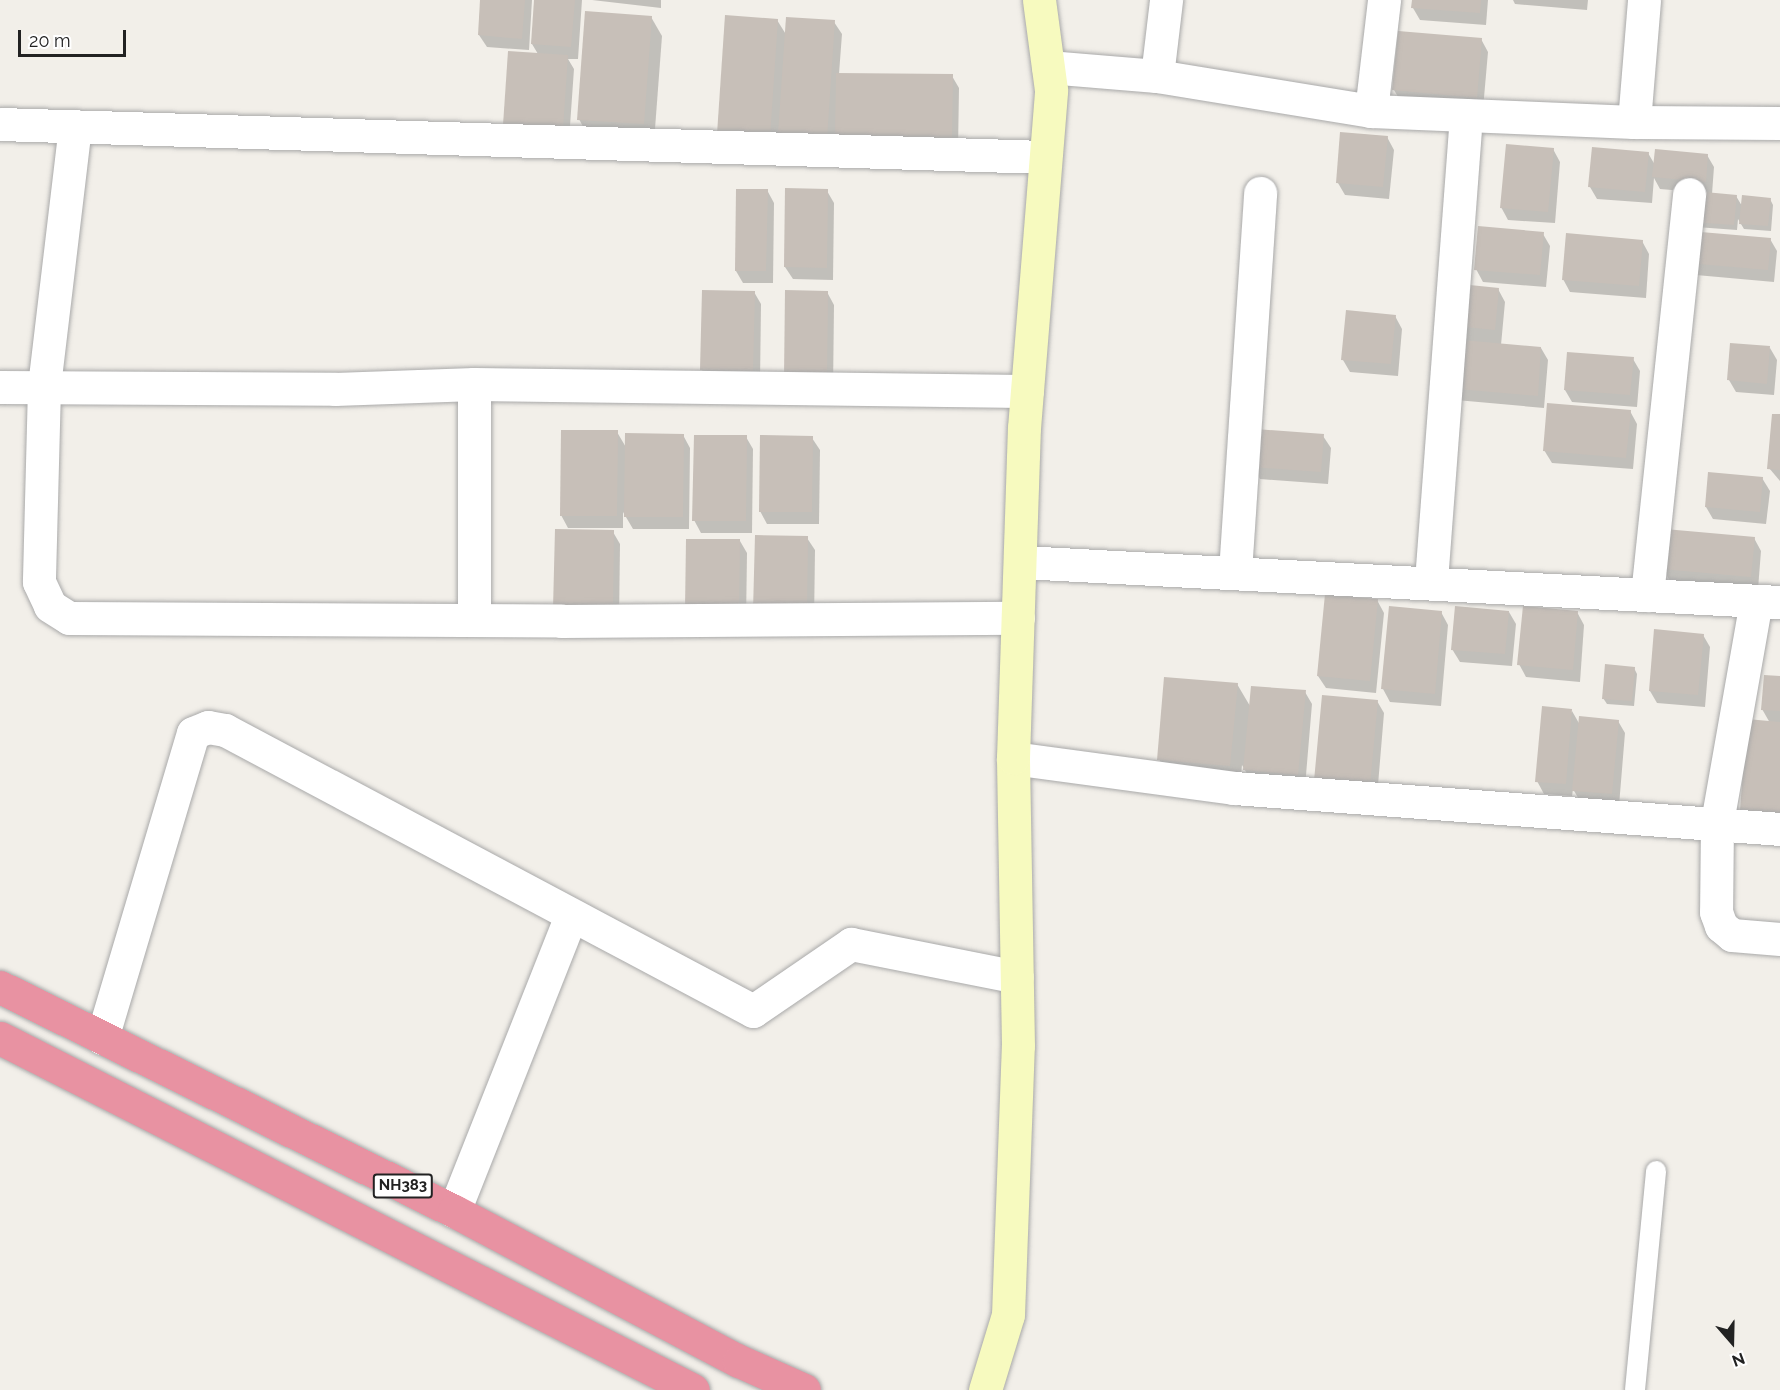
<!DOCTYPE html>
<style>
body{margin:0}
#map{position:relative;width:1780px;height:1390px;overflow:hidden;background:#f2efe9;font-family:Raleway,sans-serif}
div>[style]{position:absolute}
[style*='--x']{left:calc(var(--x)*1px);top:calc(var(--y)*1px);width:calc(var(--w)*1px);rotate:calc(var(--a)*1deg)}
.shadow>*{inset:0;background:#0003}
.building>*{inset:0;background:#c7bfb8}
.roads{filter:drop-shadow(0 0 2px #a9a9a9) drop-shadow(0 0 2px #a9a9a9)}
.lane>*{height:20px;margin:-10px;padding:0 10px;transform-origin:10px;border-radius:10px;background:#fff}
.street>*{height:33px;margin:-16.5px;padding:0 16.5px;transform-origin:16.5px;border-radius:16.5px;background:#fff}
.secondary>*{height:33px;margin:-16.5px;padding:0 16.5px;transform-origin:16.5px;border-radius:16.5px;background:#f7fabf}
.highway>*{height:33px;margin:-16.5px;padding:0 16.5px;transform-origin:16.5px;border-radius:16.5px;background:#e892a2}
span{translate:-50% -50%;white-space:nowrap;text-align:center;line-height:1.15;-webkit-text-stroke:4.5px #fff;paint-order:stroke}
.shield-label span{padding:2px 4px;background:#fff;border:2px solid;border-radius:4px;-webkit-text-stroke-width:0}
.shield-label{font-size:15px;color:#222;font-weight:700}
.north{position:absolute;left:1702px;top:1312px;width:60px;height:60px;-webkit-text-stroke:4px #fff;paint-order:stroke;rotate:160deg;font-size:16px;font-weight:700;line-height:24px;text-align:center;color:#222}
.north::after{content:'';display:block;margin:auto;width:21px;height:27px;background:#222;clip-path:polygon(50% 0,100% 100%,50% 72%,0 100%)}
.scale{position:absolute;left:18px;top:30px;width:108px;height:27px;box-sizing:border-box;border:3px solid #222;border-top:0;padding-left:8px;font-size:18px;line-height:21px;white-space:nowrap;color:#222;-webkit-text-stroke:4px #fff;paint-order:stroke}
</style>
<div id="map">
<div class="shadow">
<div style="clip-path:polygon(482px 0,532px 0,529px 50px,487px 47px,479px 35px)"></div>
<div style="clip-path:polygon(536px 0,582px 0,578px 59px,568px 59px,574px 69px,569px 140px,512px 137px,538px 54px,532px 44px)"></div>
<div style="clip-path:polygon(592px 0,661px 0,661px 8px)"></div>
<div style="clip-path:polygon(1414px 0,1488px 0,1486px 25px,1420px 20px,1413px 8px)"></div>
<div style="clip-path:polygon(1513px 0,1588px 0,1587px 10px,1515px 4px)"></div>
<div style="clip-path:polygon(651px 17px,662px 36px,654px 142px,589px 138px,579px 119px)"></div>
<div style="clip-path:polygon(777px 20px,787px 36px,834px 22px,842px 34px,839px 74px,952px 76px,959px 88px,958px 150px,729px 152px)"></div>
<div style="clip-path:polygon(1481px 39px,1488px 52px,1483px 109px,1401px 102px,1394px 90px)"></div>
<div style="clip-path:polygon(1387px 137px,1394px 150px,1389px 199px,1345px 195px,1338px 183px)"></div>
<div style="clip-path:polygon(1553px 149px,1560px 162px,1555px 223px,1508px 220px,1501px 207px)"></div>
<div style="clip-path:polygon(1648px 153px,1655px 165px,1707px 155px,1714px 167px,1712px 194px,1736px 196px,1742px 206px,1770px 199px,1773px 205px,1771px 231px,1744px 229px,1738px 219px,1737px 230px,1696px 227px,1695px 192px,1660px 189px,1654px 178px,1652px 203px,1597px 199px,1590px 187px)"></div>
<div style="clip-path:polygon(767px 190px,774px 203px,773px 283px,743px 283px,736px 271px)"></div>
<div style="clip-path:polygon(827px 191px,834px 203px,833px 280px,793px 279px,785px 267px)"></div>
<div style="clip-path:polygon(1543px 234px,1550px 246px,1546px 287px,1483px 282px,1476px 269px)"></div>
<div style="clip-path:polygon(1770px 239px,1777px 251px,1774px 282px,1696px 275px,1688px 263px)"></div>
<div style="clip-path:polygon(1642px 241px,1649px 254px,1646px 298px,1570px 292px,1563px 279px)"></div>
<div style="clip-path:polygon(1498px 289px,1505px 302px,1501px 345px,1541px 348px,1548px 360px,1544px 408px,1456px 400px,1457px 326px)"></div>
<div style="clip-path:polygon(754px 292px,761px 304px,760px 383px,709px 382px,702px 370px)"></div>
<div style="clip-path:polygon(827px 292px,834px 305px,833px 390px,793px 390px)"></div>
<div style="clip-path:polygon(1395px 316px,1402px 329px,1398px 376px,1350px 372px,1343px 360px)"></div>
<div style="clip-path:polygon(1770px 348px,1777px 360px,1774px 395px,1736px 392px,1729px 380px)"></div>
<div style="clip-path:polygon(1633px 359px,1640px 371px,1637px 407px,1572px 402px,1565px 390px)"></div>
<div style="clip-path:polygon(1630px 411px,1637px 424px,1633px 469px,1552px 463px,1544px 450px)"></div>
<div style="clip-path:polygon(1780px 416px,1780px 481px,1769px 468px)"></div>
<div style="clip-path:polygon(617px 432px,627px 449px,683px 435px,690px 448px,689px 529px,633px 529px,623px 512px,623px 528px,568px 528px,561px 515px)"></div>
<div style="clip-path:polygon(1323px 436px,1331px 448px,1328px 484px,1260px 479px,1253px 467px)"></div>
<div style="clip-path:polygon(746px 437px,753px 449px,752px 533px,701px 533px,694px 520px)"></div>
<div style="clip-path:polygon(812px 438px,820px 450px,819px 524px,767px 524px,760px 511px)"></div>
<div style="clip-path:polygon(1762px 478px,1770px 491px,1766px 524px,1713px 519px,1706px 507px)"></div>
<div style="clip-path:polygon(613px 532px,620px 544px,619px 622px,562px 621px)"></div>
<div style="clip-path:polygon(807px 538px,815px 550px,814px 623px,762px 623px)"></div>
<div style="clip-path:polygon(1754px 538px,1761px 551px,1758px 589px,1670px 581px,1663px 569px)"></div>
<div style="clip-path:polygon(740px 541px,747px 553px,746px 623px,694px 622px)"></div>
<div style="clip-path:polygon(1377px 600px,1384px 613px,1376px 693px,1326px 688px,1318px 676px)"></div>
<div style="clip-path:polygon(1441px 612px,1448px 625px,1441px 706px,1390px 702px,1383px 689px)"></div>
<div style="clip-path:polygon(1509px 612px,1516px 624px,1512px 666px,1460px 662px,1452px 649px)"></div>
<div style="clip-path:polygon(1577px 612px,1584px 625px,1580px 682px,1526px 677px,1519px 664px)"></div>
<div style="clip-path:polygon(1703px 635px,1710px 647px,1705px 707px,1657px 703px,1650px 691px)"></div>
<div style="clip-path:polygon(1634px 668px,1637px 674px,1634px 706px,1607px 704px,1603px 698px)"></div>
<div style="clip-path:polygon(1780px 678px,1780px 831px,1770px 723px,1762px 709px)"></div>
<div style="clip-path:polygon(1237px 684px,1250px 706px,1305px 692px,1312px 704px,1305px 787px,1252px 782px,1242px 765px,1240px 784px,1169px 778px,1159px 759px)"></div>
<div style="clip-path:polygon(1377px 701px,1384px 713px,1377px 797px,1323px 793px)"></div>
<div style="clip-path:polygon(1572px 711px,1580px 725px,1618px 721px,1625px 733px,1619px 806px,1581px 803px,1573px 789px,1572px 796px,1544px 794px,1537px 781px)"></div>
</div>
<div class="building">
<div style="clip-path:polygon(480px 0,525px 0,522px 39px,478px 35px)"></div>
<div style="clip-path:polygon(534px 0,575px 0,571px 47px,531px 44px)"></div>
<div style="clip-path:polygon(1412px 0,1481px 0,1480px 13px,1411px 8px)"></div>
<div style="clip-path:polygon(585px 11px,652px 16px,644px 124px,577px 120px)"></div>
<div style="clip-path:polygon(725px 15px,778px 19px,770px 137px,717px 134px)"></div>
<div style="clip-path:polygon(786px 17px,835px 20px,827px 138px,778px 134px)"></div>
<div style="clip-path:polygon(1398px 31px,1482px 38px,1477px 98px,1392px 90px)"></div>
<div style="clip-path:polygon(508px 51px,568px 55px,563px 129px,503px 125px)"></div>
<div style="clip-path:polygon(836px 73px,953px 74px,952px 138px,835px 137px)"></div>
<div style="clip-path:polygon(1340px 132px,1388px 136px,1383px 187px,1336px 183px)"></div>
<div style="clip-path:polygon(1506px 144px,1554px 148px,1548px 212px,1500px 208px)"></div>
<div style="clip-path:polygon(1592px 147px,1649px 152px,1645px 192px,1588px 187px)"></div>
<div style="clip-path:polygon(1655px 149px,1708px 154px,1706px 182px,1652px 177px)"></div>
<div style="clip-path:polygon(785px 188px,828px 189px,827px 268px,784px 267px)"></div>
<div style="clip-path:polygon(736px 189px,768px 189px,766px 271px,735px 271px)"></div>
<div style="clip-path:polygon(1694px 191px,1737px 195px,1734px 225px,1691px 222px)"></div>
<div style="clip-path:polygon(1742px 195px,1771px 198px,1768px 226px,1739px 224px)"></div>
<div style="clip-path:polygon(1478px 226px,1544px 232px,1540px 275px,1474px 270px)"></div>
<div style="clip-path:polygon(1689px 231px,1771px 238px,1768px 270px,1687px 263px)"></div>
<div style="clip-path:polygon(1566px 233px,1643px 240px,1639px 286px,1562px 280px)"></div>
<div style="clip-path:polygon(1460px 284px,1499px 288px,1495px 330px,1456px 326px)"></div>
<div style="clip-path:polygon(702px 290px,755px 291px,753px 371px,700px 370px)"></div>
<div style="clip-path:polygon(785px 290px,828px 291px,827px 378px,784px 378px)"></div>
<div style="clip-path:polygon(1346px 310px,1396px 315px,1391px 364px,1341px 360px)"></div>
<div style="clip-path:polygon(1451px 339px,1541px 347px,1538px 396px,1447px 388px)"></div>
<div style="clip-path:polygon(1730px 343px,1770px 346px,1767px 384px,1727px 380px)"></div>
<div style="clip-path:polygon(1567px 352px,1634px 357px,1630px 395px,1564px 390px)"></div>
<div style="clip-path:polygon(1547px 403px,1631px 410px,1626px 458px,1543px 451px)"></div>
<div style="clip-path:polygon(1772px 414px,1780px 414px,1780px 470px,1767px 469px)"></div>
<div style="clip-path:polygon(1255px 429px,1324px 434px,1321px 472px,1252px 467px)"></div>
<div style="clip-path:polygon(561px 430px,618px 430px,617px 516px,560px 516px)"></div>
<div style="clip-path:polygon(625px 433px,684px 434px,683px 517px,624px 517px)"></div>
<div style="clip-path:polygon(694px 435px,747px 435px,746px 521px,692px 521px)"></div>
<div style="clip-path:polygon(760px 435px,813px 436px,812px 512px,759px 512px)"></div>
<div style="clip-path:polygon(1708px 472px,1763px 477px,1760px 512px,1705px 507px)"></div>
<div style="clip-path:polygon(555px 529px,614px 530px,613px 610px,553px 609px)"></div>
<div style="clip-path:polygon(1665px 529px,1755px 537px,1751px 577px,1661px 569px)"></div>
<div style="clip-path:polygon(755px 535px,808px 536px,807px 611px,753px 611px)"></div>
<div style="clip-path:polygon(686px 539px,740px 539px,739px 611px,685px 610px)"></div>
<div style="clip-path:polygon(1325px 594px,1378px 599px,1370px 681px,1317px 676px)"></div>
<div style="clip-path:polygon(1389px 606px,1442px 611px,1435px 694px,1381px 689px)"></div>
<div style="clip-path:polygon(1455px 606px,1509px 611px,1505px 654px,1451px 650px)"></div>
<div style="clip-path:polygon(1523px 606px,1578px 611px,1573px 670px,1517px 665px)"></div>
<div style="clip-path:polygon(1654px 629px,1704px 634px,1698px 695px,1649px 691px)"></div>
<div style="clip-path:polygon(1605px 664px,1635px 667px,1632px 701px,1602px 699px)"></div>
<div style="clip-path:polygon(1764px 675px,1780px 676px,1780px 711px,1761px 710px)"></div>
<div style="clip-path:polygon(1164px 677px,1238px 683px,1230px 766px,1157px 760px)"></div>
<div style="clip-path:polygon(1251px 686px,1306px 690px,1298px 775px,1243px 770px)"></div>
<div style="clip-path:polygon(1322px 695px,1378px 700px,1370px 785px,1314px 781px)"></div>
<div style="clip-path:polygon(1542px 706px,1572px 709px,1566px 784px,1535px 782px)"></div>
<div style="clip-path:polygon(1579px 716px,1619px 720px,1612px 794px,1572px 791px)"></div>
<div style="clip-path:polygon(1747px 719px,1780px 722px,1780px 813px,1740px 810px)"></div>
</div>
<div class="roads">
<div class="lane">
<div style="--x:1635;--y:1390;--w:220;--a:-84.5"></div>
</div>
<div class="street">
<div style="--x:1048;--y:67;--w:109;--a:4.7"></div>
<div style="--x:1157;--y:76;--w:217;--a:9.3"></div>
<div style="--x:1371;--y:111;--w:263;--a:2.4"></div>
<div style="--x:1634;--y:122;--w:146;--a:0.4"></div>
<div style="--x:1157;--y:76;--w:77;--a:-83.2"></div>
<div style="--x:1371;--y:111;--w:112;--a:-83.3"></div>
<div style="--x:1634;--y:122;--w:122;--a:-85.3"></div>
<div style="--x:0;--y:124;--w:1046;--a:1.81"></div>
<div style="--x:75;--y:126;--w:263;--a:96.8"></div>
<div style="--x:44;--y:387;--w:195;--a:91.5"></div>
<div style="--x:39;--y:582;--w:26;--a:65"></div>
<div style="--x:50;--y:606;--w:22;--a:32"></div>
<div style="--x:69;--y:618;--w:492;--a:0.3"></div>
<div style="--x:561;--y:621;--w:457;--a:-0.4"></div>
<div style="--x:474;--y:384;--w:235;--a:90"></div>
<div style="--x:0;--y:387;--w:335;--a:0.3"></div>
<div style="--x:335;--y:389;--w:139;--a:-2.1"></div>
<div style="--x:474;--y:384;--w:553;--a:0.73"></div>
<div style="--x:1021;--y:562;--w:760;--a:3.02"></div>
<div style="--x:1235;--y:572;--w:380;--a:-86.2"></div>
<div style="--x:1431;--y:581;--w:467;--a:-85.7"></div>
<div style="--x:1647;--y:595;--w:403;--a:-84"></div>
<div style="--x:1756;--y:601;--w:225;--a:100"></div>
<div style="--x:1717;--y:823;--w:89;--a:90.6"></div>
<div style="--x:1716;--y:912;--w:15;--a:70"></div>
<div style="--x:1721;--y:926;--w:14;--a:39"></div>
<div style="--x:1732;--y:935;--w:48;--a:4.8"></div>
<div style="--x:1013;--y:758;--w:223;--a:7.7"></div>
<div style="--x:1234;--y:788;--w:548;--a:4.29"></div>
<div style="--x:102;--y:1038;--w:318;--a:-73.4"></div>
<div style="--x:193;--y:733;--w:16;--a:-22"></div>
<div style="--x:208;--y:727;--w:17;--a:10"></div>
<div style="--x:225;--y:730;--w:598;--a:28.02"></div>
<div style="--x:753;--y:1011;--w:119;--a:-34.4"></div>
<div style="--x:851;--y:944;--w:169;--a:11.2"></div>
<div style="--x:454;--y:1211;--w:318;--a:-68.4"></div>
</div>
<div class="secondary">
<div style="--x:985;--y:1390;--w:78;--a:-73"></div>
<div style="--x:1008;--y:1315;--w:269;--a:-87.9"></div>
<div style="--x:1018;--y:1046;--w:288;--a:-91"></div>
<div style="--x:1013;--y:758;--w:330;--a:-88.1"></div>
<div style="--x:1024;--y:428;--w:339;--a:-85.4"></div>
<div style="--x:1051;--y:90;--w:91;--a:-97.6"></div>
</div>
<div class="highway">
<div style="--x:0;--y:987;--w:506;--a:26.26"></div>
<div style="--x:454;--y:1211;--w:322;--a:27.8"></div>
<div style="--x:739;--y:1361;--w:71;--a:24"></div>
<div style="--x:0;--y:1038;--w:777;--a:26.93"></div>
</div>
</div>
<div class="shield-label">
<span style="left:403px;top:1186px">NH383</span>
</div>
<div class="north">N</div>
<div class="scale">20 m</div>
</div>
